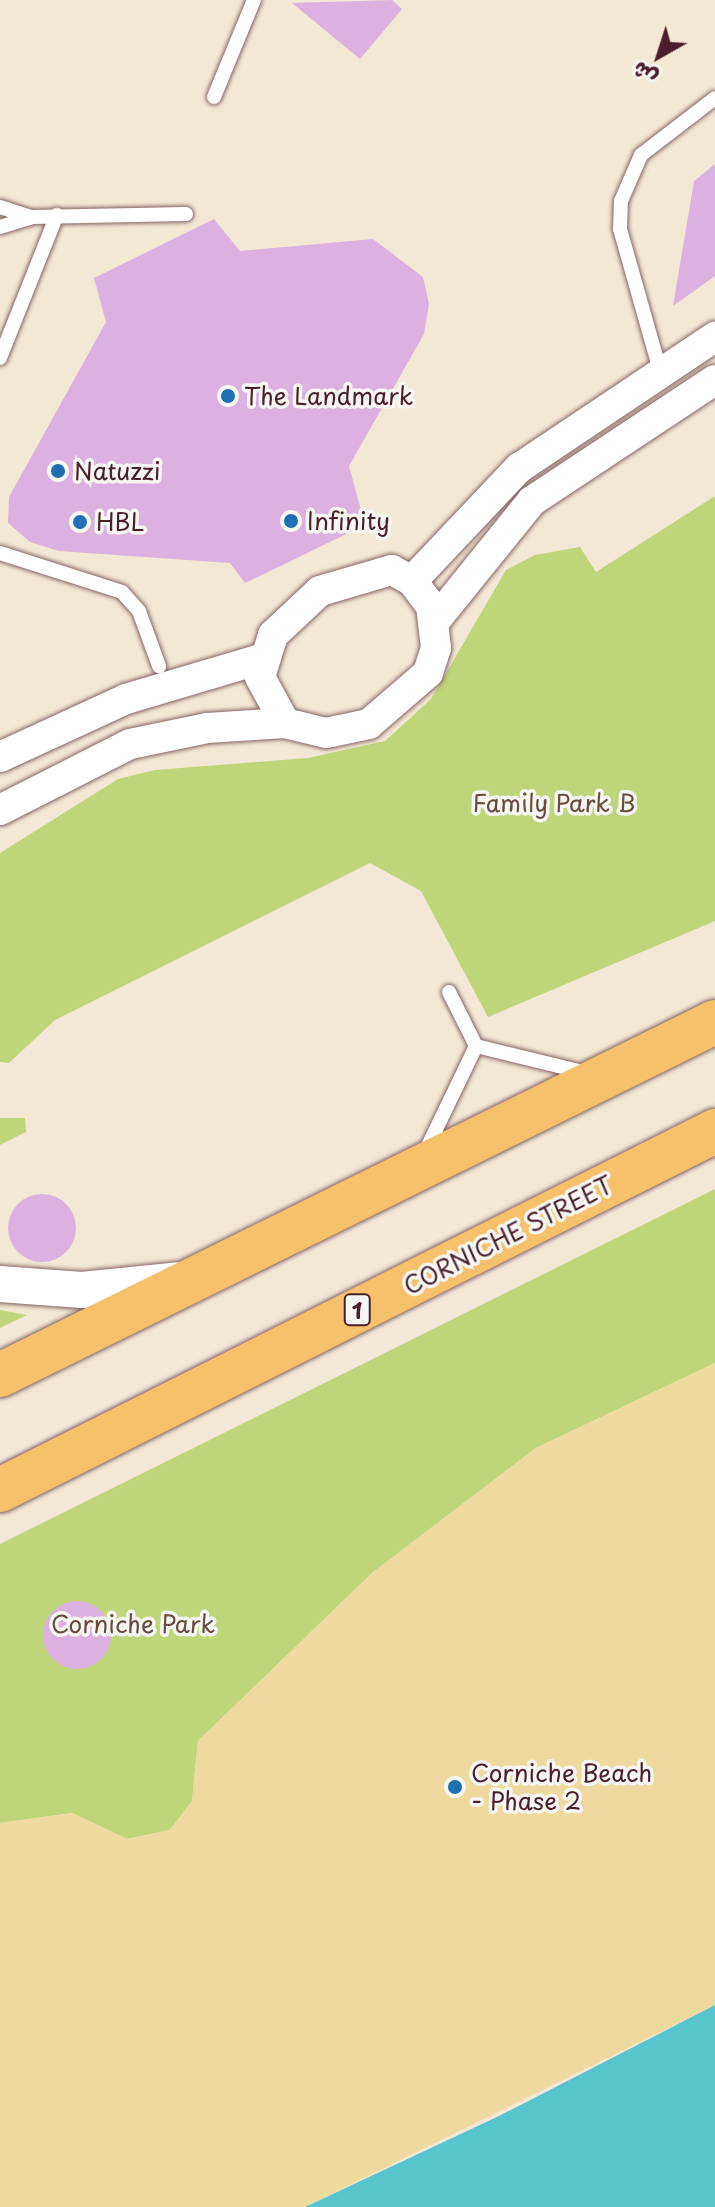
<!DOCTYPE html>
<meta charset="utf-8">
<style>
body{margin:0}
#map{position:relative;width:715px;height:2207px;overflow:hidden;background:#f3e8d6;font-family:"Playpen Sans","Playpen Sans Arabic",sans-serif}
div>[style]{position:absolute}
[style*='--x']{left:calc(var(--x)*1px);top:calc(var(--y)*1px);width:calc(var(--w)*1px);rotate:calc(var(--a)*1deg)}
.green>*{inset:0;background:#bfd579}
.sand>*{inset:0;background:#eeda9e}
.water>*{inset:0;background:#58c5cd}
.building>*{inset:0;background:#dbb1df}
.round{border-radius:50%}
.roads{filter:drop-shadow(0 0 2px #856567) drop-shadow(0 0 2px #856567)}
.service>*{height:14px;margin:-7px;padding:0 7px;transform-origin:7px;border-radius:7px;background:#fff}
.minor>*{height:30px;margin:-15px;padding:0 15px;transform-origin:15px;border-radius:15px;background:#fff}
.tertiary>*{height:36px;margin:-18px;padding:0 18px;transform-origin:18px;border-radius:18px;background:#fff}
.trunk>*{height:44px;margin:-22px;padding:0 22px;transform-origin:22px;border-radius:22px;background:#f7c06c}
.dots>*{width:22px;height:22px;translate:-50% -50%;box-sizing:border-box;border:4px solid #f6f6f2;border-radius:50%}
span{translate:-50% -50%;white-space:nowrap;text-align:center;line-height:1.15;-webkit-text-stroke:7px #f6f6f2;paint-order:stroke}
.shield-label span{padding:2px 6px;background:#f6f6f2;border:2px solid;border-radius:6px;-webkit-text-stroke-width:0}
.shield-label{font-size:22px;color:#4a1f2b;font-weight:700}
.poi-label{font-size:24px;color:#4a1f2b}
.left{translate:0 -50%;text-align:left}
.park-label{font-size:24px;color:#674c3e}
.street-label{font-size:24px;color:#4a1f2b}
.north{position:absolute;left:619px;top:16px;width:80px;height:80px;-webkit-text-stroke:6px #f6f6f2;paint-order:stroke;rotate:219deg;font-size:22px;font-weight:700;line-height:32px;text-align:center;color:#4a1f2b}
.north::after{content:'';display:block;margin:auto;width:28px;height:36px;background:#4a1f2b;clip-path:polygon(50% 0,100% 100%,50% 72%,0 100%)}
</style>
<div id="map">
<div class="green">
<div style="clip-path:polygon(715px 496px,715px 921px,488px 1017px,421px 891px,370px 863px,55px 1020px,9px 1063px,0 1062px,0 853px,118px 779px,155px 770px,308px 758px,385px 741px,431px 699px,506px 570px,535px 555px,580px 547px,596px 572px)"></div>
<div style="clip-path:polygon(0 1118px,25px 1118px,26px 1132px,0 1145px)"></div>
<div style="clip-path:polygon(715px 1189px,715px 1363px,536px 1448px,372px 1573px,198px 1741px,192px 1801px,170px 1830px,127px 1839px,72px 1813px,0 1823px,0 1544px)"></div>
<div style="clip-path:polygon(0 1310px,27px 1315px,0 1328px)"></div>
</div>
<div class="sand">
<div style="clip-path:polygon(715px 1363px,715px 2005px,305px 2207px,0 2207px,0 1823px,72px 1813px,127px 1839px,170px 1830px,192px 1801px,198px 1741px,372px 1573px,536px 1448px)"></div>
</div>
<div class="water">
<div style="clip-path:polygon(715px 2005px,715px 2207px,305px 2207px,499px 2116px)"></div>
</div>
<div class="building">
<div style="clip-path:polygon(392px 0,402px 9px,360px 59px,292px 3px)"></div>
<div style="clip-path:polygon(715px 164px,715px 276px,673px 306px,694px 181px)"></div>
<div style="clip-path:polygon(214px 219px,240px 251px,373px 239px,423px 277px,429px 304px,424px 334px,349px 466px,365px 525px,245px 583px,230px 563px,59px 551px,30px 542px,8px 523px,9px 497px,106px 322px,94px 278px)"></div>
<div class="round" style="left:8px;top:1194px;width:68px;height:68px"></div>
<div class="round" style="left:43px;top:1601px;width:68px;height:68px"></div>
</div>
<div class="roads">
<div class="service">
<div style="--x:214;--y:97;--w:105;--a:-67.6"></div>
<div style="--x:0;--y:207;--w:33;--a:18"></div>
<div style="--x:0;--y:227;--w:34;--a:-17"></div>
<div style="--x:32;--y:217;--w:154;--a:-1.1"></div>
<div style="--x:0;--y:358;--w:154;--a:-68.3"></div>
<div style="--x:661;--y:374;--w:151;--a:-105.8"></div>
<div style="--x:620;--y:229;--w:28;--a:-88"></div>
<div style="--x:621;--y:201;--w:50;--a:-66.5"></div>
<div style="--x:641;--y:155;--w:93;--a:-37.6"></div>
<div style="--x:0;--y:553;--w:128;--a:17.7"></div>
<div style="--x:122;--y:592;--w:25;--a:48"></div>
<div style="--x:139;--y:611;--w:59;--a:70"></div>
<div style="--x:449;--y:992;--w:60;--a:63.4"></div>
<div style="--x:476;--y:1046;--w:110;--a:13.7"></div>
<div style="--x:426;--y:1150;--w:115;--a:-64.3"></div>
</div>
<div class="minor">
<div style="--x:392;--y:570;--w:23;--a:29"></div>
<div style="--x:412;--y:581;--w:31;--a:53"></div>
<div style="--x:431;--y:606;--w:42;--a:83.2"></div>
<div style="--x:436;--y:648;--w:26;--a:108"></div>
<div style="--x:428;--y:673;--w:78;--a:139.2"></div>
<div style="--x:369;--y:724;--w:44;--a:168.2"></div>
<div style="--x:326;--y:733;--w:42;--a:-166.3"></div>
<div style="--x:285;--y:723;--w:52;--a:-118.5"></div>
<div style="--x:260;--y:677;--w:44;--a:-72.8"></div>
<div style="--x:273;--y:635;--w:64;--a:-43.1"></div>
<div style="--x:320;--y:591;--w:75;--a:-16.3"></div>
<div style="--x:412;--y:581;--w:156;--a:-46.6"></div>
<div style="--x:519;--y:468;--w:236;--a:-33.8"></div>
<div style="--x:435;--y:621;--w:154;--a:-51.1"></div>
<div style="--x:532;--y:501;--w:219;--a:-33.5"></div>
<div style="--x:0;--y:757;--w:139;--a:-24.7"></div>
<div style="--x:126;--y:699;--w:141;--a:-16.5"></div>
<div style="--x:0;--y:810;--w:146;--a:-26.9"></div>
<div style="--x:130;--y:744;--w:79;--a:-11.7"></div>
<div style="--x:207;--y:728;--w:78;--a:-3.7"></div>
</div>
<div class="tertiary">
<div style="--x:0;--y:1284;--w:82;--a:4.2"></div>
<div style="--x:82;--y:1290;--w:100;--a:-5.8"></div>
</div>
<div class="trunk">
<div style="--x:0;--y:1375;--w:797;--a:-26.28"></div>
<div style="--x:0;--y:1490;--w:800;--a:-26.66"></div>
</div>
</div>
<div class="dots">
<div style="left:228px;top:396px;background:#1f6fb2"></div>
<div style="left:58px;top:471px;background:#1f6fb2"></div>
<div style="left:291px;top:521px;background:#1f6fb2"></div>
<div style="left:80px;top:522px;background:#1f6fb2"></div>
<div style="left:455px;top:1787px;background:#1f6fb2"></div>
</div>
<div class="shield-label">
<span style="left:357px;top:1310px">1</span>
</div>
<div class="poi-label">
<span class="left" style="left:244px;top:396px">The Landmark</span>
<span class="left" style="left:74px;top:471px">Natuzzi</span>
<span class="left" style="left:307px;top:521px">Infinity</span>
<span class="left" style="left:96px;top:522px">HBL</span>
<span class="left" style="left:471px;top:1787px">Corniche Beach<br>- Phase 2</span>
</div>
<div class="park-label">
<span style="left:554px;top:803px">Family Park B</span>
<span style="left:133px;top:1624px">Corniche Park</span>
</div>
<div class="street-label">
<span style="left:508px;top:1235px;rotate:-27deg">CORNICHE STREET</span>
</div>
<div class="north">ش</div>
</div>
